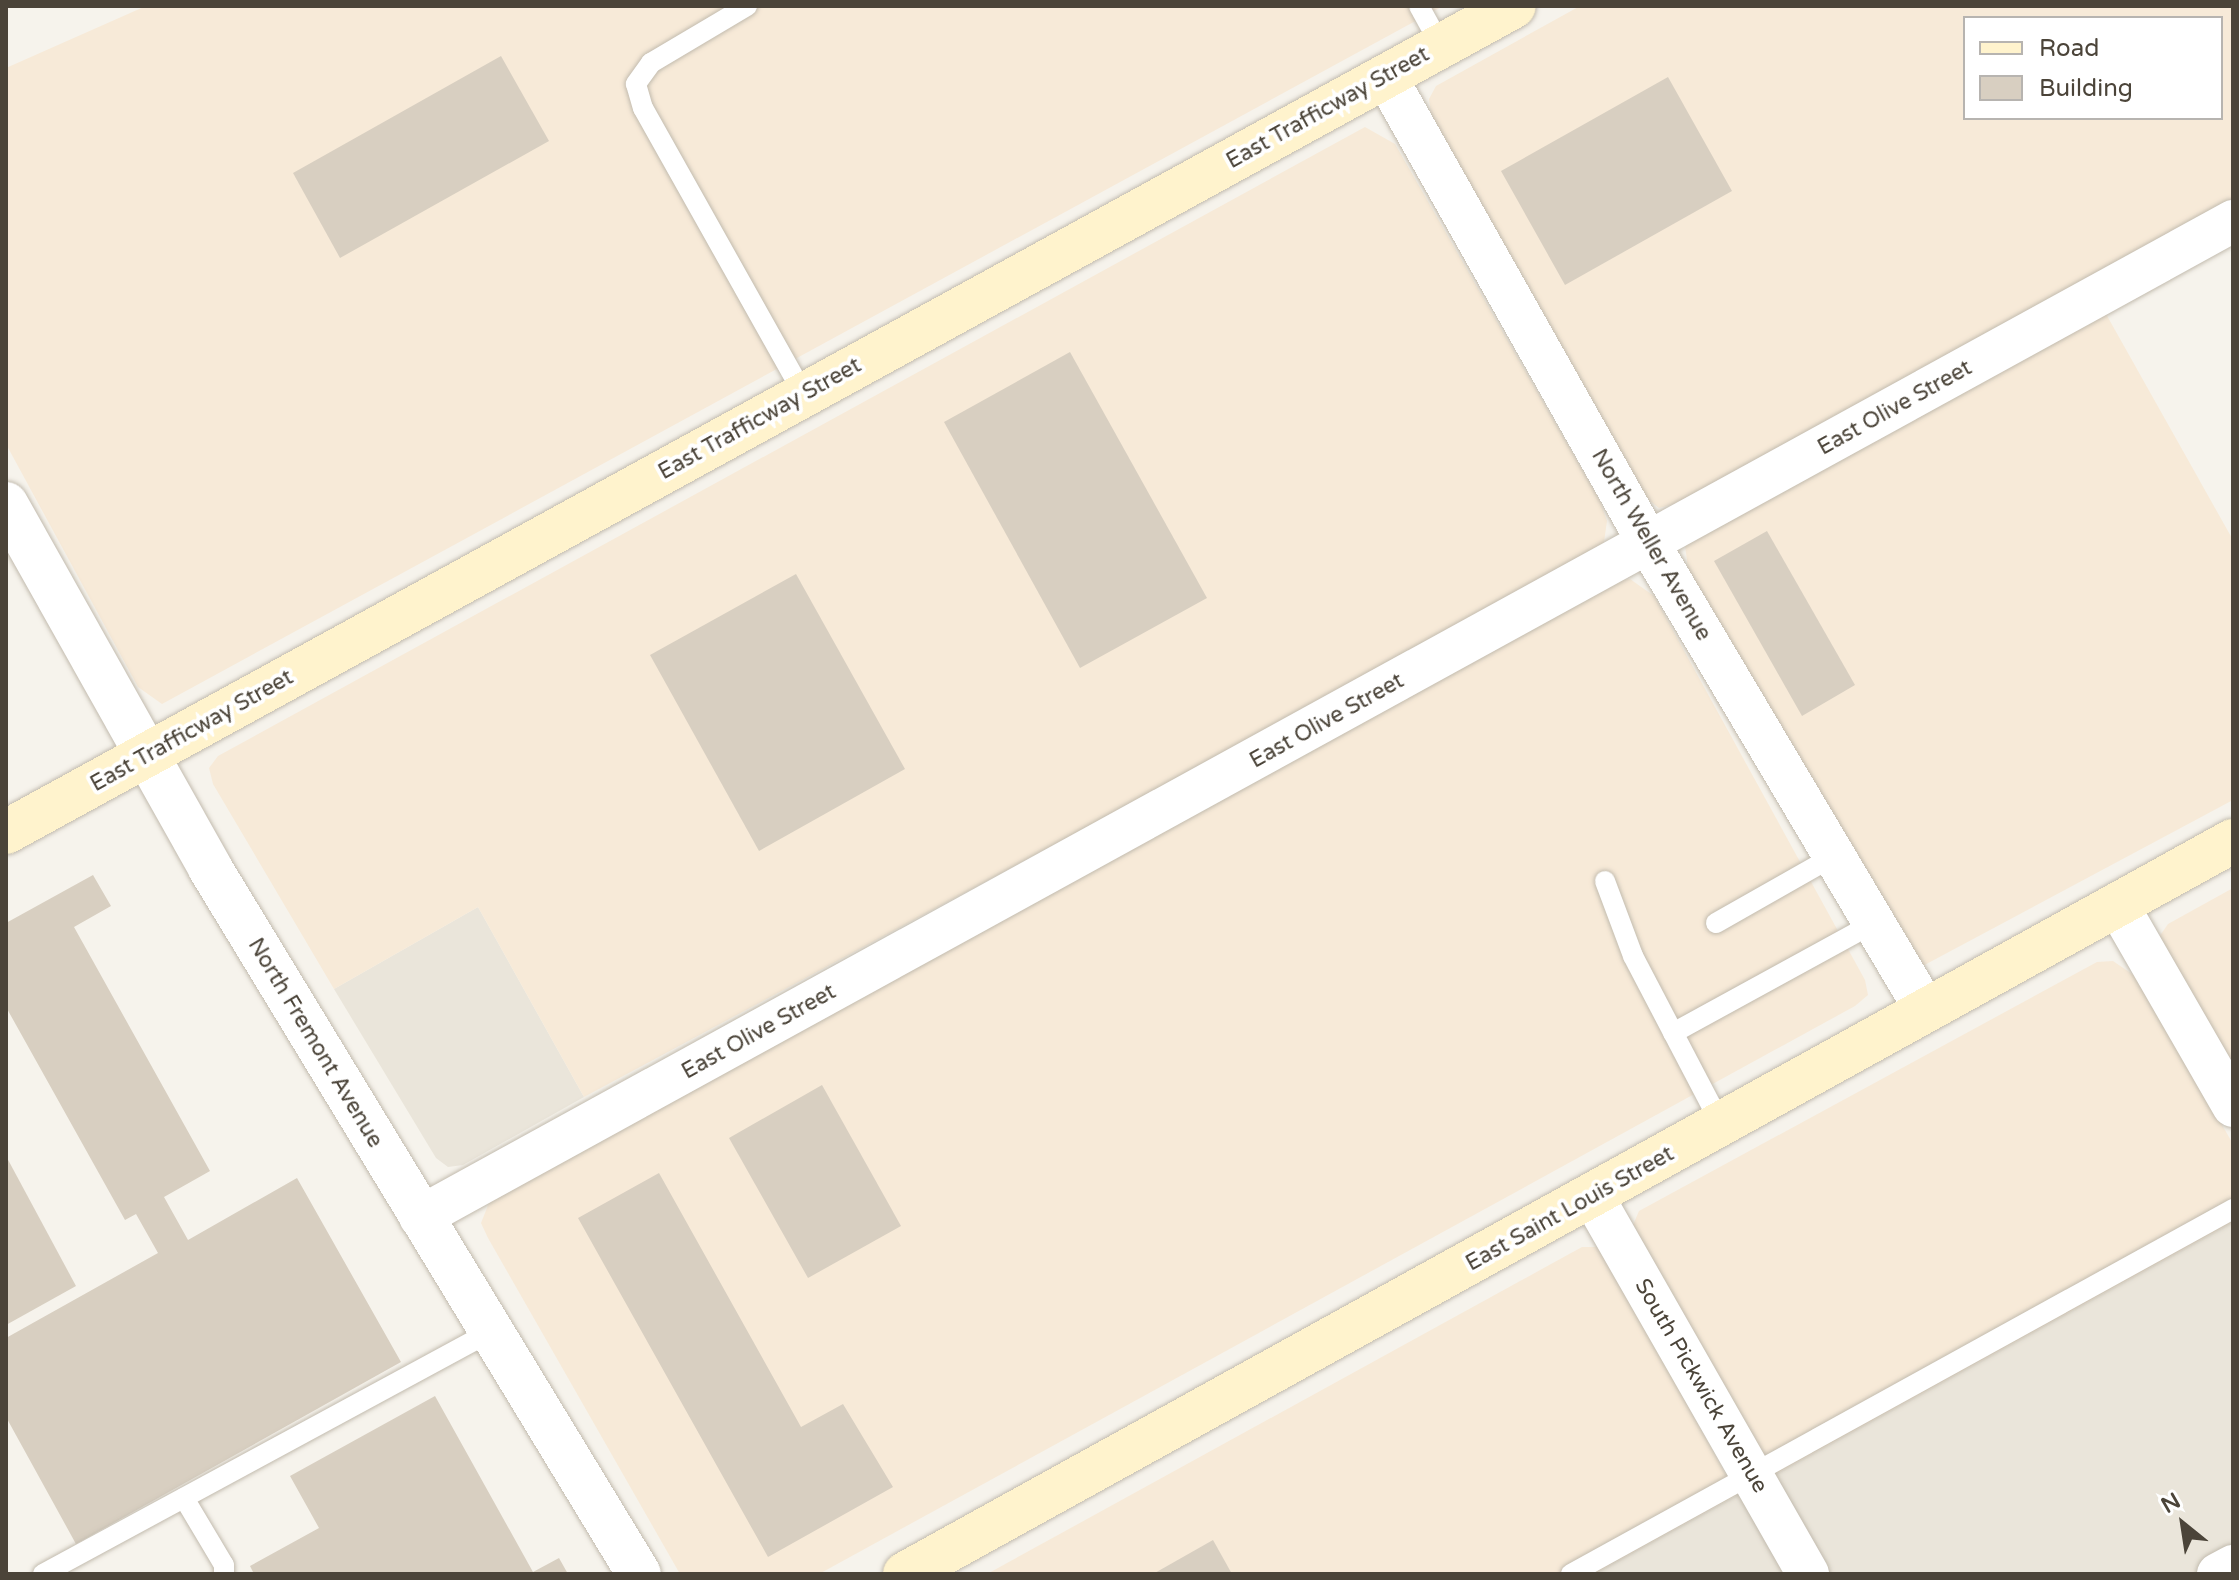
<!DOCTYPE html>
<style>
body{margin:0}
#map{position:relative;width:2239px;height:1580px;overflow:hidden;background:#f6f3ec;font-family:"Varela Round",sans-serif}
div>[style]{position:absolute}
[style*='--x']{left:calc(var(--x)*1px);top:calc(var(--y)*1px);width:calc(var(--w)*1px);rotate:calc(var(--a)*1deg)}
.residential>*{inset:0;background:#eae5da}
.commercial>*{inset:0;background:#f7ead8}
.building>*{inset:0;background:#d8cfc1}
.roads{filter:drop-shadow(0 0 2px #c2bbae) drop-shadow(0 0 2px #c2bbae)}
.service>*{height:20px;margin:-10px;padding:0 10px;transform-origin:10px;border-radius:10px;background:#fff}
.minor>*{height:42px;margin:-21px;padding:0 21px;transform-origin:21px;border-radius:21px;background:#fff}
.tertiary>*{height:44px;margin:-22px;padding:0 22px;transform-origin:22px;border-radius:22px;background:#fff}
.secondary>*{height:44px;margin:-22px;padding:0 22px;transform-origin:22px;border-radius:22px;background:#fff3cd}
span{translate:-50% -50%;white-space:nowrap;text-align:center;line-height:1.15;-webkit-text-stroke:8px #fff;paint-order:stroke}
.street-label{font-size:22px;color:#4b4439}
.frame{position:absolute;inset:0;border:8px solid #4b4439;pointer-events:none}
.legend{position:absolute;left:1963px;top:16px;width:260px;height:104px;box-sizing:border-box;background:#fff;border:2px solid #b7b4b0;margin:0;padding:10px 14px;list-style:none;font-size:24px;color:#4b4439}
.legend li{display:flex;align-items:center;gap:16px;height:40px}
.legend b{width:40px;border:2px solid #b7b4b0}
.north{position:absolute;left:2143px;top:1484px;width:80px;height:80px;-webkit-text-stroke:6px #fff;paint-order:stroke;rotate:330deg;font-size:22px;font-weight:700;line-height:32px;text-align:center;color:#4b4439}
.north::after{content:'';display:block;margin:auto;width:28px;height:36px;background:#4b4439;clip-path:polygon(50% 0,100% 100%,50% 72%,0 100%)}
</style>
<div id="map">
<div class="residential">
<div style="clip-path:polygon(478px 907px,584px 1097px,463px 1165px,448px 1167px,436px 1158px,334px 989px)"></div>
<div style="clip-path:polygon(2233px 1222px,2233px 1574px,1594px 1574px,1772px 1476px)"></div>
</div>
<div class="commercial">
<div style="clip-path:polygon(146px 6px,1443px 6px,162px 704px,138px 687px,6px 444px,6px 68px)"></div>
<div style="clip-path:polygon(evenodd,1580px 6px,2233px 6px,2233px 198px,1697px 498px,1659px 508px,1645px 497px,1431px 115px,1429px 99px,1436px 86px,1580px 6px,1965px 18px,2221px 18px,2221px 118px,1965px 118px,1965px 18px)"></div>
<div style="clip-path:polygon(1365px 127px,1395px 144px,1600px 501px,1607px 521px,1604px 542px,1590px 557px,584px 1097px,478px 907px,334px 989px,213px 784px,209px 768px,218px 756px)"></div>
<div style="clip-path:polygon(2106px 314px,2233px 540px,2233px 800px,1917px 969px,1689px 576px,1685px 545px)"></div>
<div style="clip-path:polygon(1630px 579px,1654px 596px,1865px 980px,1868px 995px,1855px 1006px,819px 1574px,680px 1574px,488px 1238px,481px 1223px,491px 1198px,1613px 581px)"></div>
<div style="clip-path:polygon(2233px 888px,2233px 1078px,2159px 937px,2168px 924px)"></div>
<div style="clip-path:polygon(2113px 961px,2138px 978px,2233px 1144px,2233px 1222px,1772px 1476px,1633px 1225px,1639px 1211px,2097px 962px)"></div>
<div style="clip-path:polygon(1582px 1247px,1598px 1247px,1609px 1262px,1737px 1495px,1594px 1574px,987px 1574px)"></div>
</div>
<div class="building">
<div style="clip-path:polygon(501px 56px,549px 141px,340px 258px,293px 173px)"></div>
<div style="clip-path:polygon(1668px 77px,1732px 191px,1565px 285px,1501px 171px)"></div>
<div style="clip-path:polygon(1070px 352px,1207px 598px,1080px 668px,944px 422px)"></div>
<div style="clip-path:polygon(1767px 531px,1855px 685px,1802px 716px,1714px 561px)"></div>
<div style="clip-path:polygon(796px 574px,905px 769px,759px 851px,650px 655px)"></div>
<div style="clip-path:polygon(93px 875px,111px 906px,74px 927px,210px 1171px,164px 1197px,188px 1240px,297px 1178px,401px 1362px,76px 1544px,6px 1417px,6px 1338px,158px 1253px,136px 1214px,125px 1220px,6px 1007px,6px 923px)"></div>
<div style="clip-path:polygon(822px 1085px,901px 1226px,808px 1278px,729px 1138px)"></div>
<div style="clip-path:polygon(6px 1156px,76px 1286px,6px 1325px)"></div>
<div style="clip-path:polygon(659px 1173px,801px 1427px,843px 1404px,893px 1487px,768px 1557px,578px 1218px)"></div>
<div style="clip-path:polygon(435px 1396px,533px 1572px,559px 1558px,568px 1574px,254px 1574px,250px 1566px,319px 1528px,290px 1476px)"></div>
<div style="clip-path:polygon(1213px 1540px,1232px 1574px,1153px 1574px)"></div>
</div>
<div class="roads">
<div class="service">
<div style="--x:747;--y:6;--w:112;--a:149.3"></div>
<div style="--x:651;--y:63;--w:26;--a:126"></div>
<div style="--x:636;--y:84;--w:25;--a:74"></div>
<div style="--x:643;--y:108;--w:329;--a:60.7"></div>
<div style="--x:1419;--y:6;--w:46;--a:61.2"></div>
<div style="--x:1605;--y:881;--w:80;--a:69.5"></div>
<div style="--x:1633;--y:956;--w:190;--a:62.4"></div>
<div style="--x:1716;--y:923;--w:136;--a:-29.6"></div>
<div style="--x:1673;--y:1033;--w:229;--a:-28.7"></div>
<div style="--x:184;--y:1498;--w:78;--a:59.2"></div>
<div style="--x:224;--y:1565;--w:9;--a:90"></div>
<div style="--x:43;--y:1574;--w:508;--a:-28.43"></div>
<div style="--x:1571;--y:1574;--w:756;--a:-28.87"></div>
</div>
<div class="minor">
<div style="--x:1386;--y:77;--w:536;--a:60.61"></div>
<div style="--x:1649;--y:544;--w:541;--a:59.31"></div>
<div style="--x:2117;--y:904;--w:233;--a:60.1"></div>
<div style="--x:1593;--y:1197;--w:434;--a:60.3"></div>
<div style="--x:420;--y:1217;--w:2069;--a:-28.78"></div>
<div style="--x:2218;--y:1574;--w:17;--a:-28"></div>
</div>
<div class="tertiary">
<div style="--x:6;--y:504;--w:417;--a:60.7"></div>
<div style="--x:210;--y:868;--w:826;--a:58.72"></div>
</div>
<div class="secondary">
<div style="--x:6;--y:832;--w:1719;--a:-28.71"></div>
<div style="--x:905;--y:1574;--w:1517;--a:-28.9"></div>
</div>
</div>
<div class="street-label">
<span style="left:1328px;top:108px;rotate:-29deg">East Trafficway Street</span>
<span style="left:1895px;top:408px;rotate:-29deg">East Olive Street</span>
<span style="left:760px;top:419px;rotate:-29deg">East Trafficway Street</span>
<span style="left:1651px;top:545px;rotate:60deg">North Weller Avenue</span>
<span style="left:1327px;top:721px;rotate:-29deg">East Olive Street</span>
<span style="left:192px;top:731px;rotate:-29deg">East Trafficway Street</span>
<span style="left:759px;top:1032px;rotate:-29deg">East Olive Street</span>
<span style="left:315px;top:1043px;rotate:59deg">North Fremont Avenue</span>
<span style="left:1570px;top:1209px;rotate:-29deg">East Saint Louis Street</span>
<span style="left:1701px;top:1386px;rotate:60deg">South Pickwick Avenue</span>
</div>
<div class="frame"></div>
<ul class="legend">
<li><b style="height:10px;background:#fff3cd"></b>Road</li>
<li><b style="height:22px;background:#d8cfc1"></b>Building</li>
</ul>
<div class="north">N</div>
</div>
